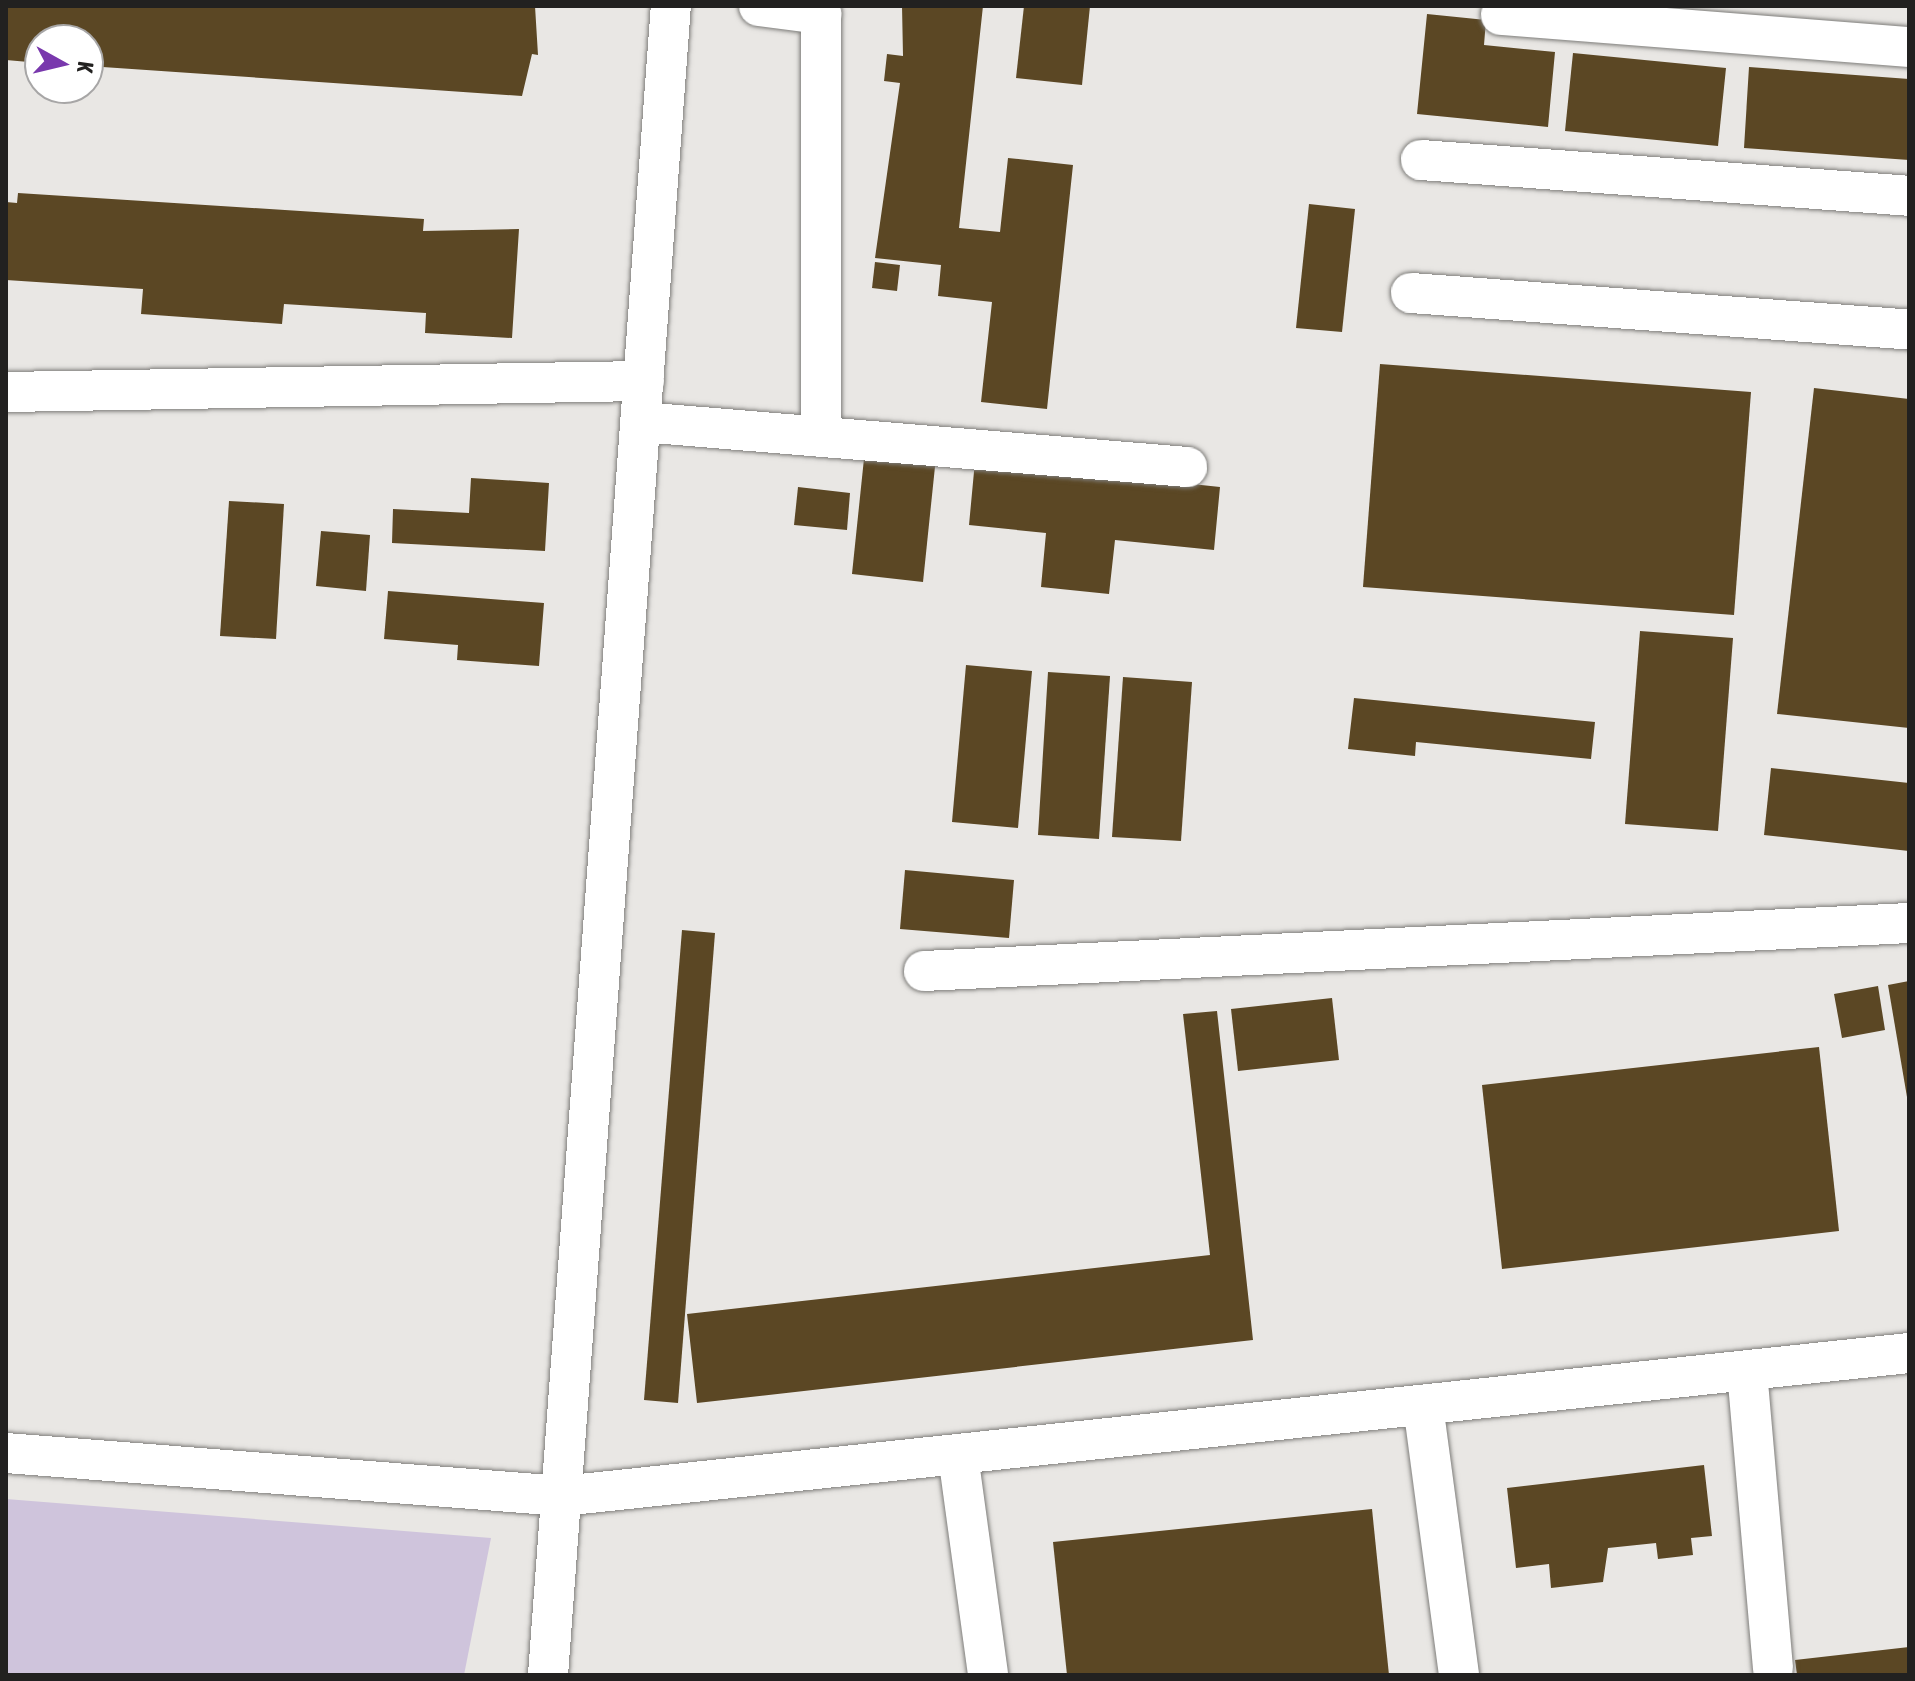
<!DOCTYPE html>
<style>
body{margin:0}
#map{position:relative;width:1915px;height:1681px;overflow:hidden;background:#e9e7e4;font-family:"Asap Condensed",sans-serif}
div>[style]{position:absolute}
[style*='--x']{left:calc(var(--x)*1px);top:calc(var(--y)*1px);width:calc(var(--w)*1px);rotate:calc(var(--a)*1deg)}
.green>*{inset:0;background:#cfc4dc}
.building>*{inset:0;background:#5b4724}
.roads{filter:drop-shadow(0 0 2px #7e7d7a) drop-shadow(0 0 2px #7e7d7a)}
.minor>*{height:40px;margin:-20px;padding:0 20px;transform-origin:20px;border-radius:20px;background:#fff}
span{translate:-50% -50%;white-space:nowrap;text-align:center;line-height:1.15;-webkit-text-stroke:8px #fff;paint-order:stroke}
.frame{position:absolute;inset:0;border:8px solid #222120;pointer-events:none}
.north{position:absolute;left:24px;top:24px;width:80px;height:80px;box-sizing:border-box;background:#fff;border:2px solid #a7a6a6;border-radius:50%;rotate:98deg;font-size:22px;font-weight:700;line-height:32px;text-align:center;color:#222120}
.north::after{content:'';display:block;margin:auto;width:28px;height:36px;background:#7938ad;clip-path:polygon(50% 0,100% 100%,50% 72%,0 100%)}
</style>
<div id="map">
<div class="green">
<div style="clip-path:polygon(6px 1499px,491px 1538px,464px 1675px,6px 1675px)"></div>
</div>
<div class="building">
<div style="clip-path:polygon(6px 6px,535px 6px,538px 55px,532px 54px,522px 96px,88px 66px,88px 40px,40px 40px,40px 63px,6px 60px)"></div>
<div style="clip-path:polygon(902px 6px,983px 6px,959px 228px,1000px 232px,1008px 158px,1073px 165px,1047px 409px,981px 402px,992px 302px,938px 296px,941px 265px,875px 258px,900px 83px,884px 81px,887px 54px,903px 56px)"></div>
<div style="clip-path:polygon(1024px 6px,1090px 6px,1082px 85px,1016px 78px)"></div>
<div style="clip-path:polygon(1427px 14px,1486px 20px,1484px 45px,1555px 52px,1548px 127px,1417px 114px)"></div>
<div style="clip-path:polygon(1573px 53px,1726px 68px,1718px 146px,1565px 131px)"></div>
<div style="clip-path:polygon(1749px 67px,1909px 79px,1909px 160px,1744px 148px)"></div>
<div style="clip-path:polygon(18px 193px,424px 219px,423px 231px,519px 229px,512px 338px,425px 333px,426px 313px,284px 304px,282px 324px,141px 314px,143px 289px,6px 280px,6px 202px,17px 203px)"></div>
<div style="clip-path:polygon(1309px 204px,1355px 209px,1342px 332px,1296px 328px)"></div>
<div style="clip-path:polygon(875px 262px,900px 265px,897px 291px,872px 288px)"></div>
<div style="clip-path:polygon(1380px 364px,1751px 392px,1734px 615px,1363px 587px)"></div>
<div style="clip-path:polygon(1814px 388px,1909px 399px,1909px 728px,1777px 714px)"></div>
<div style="clip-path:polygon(865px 449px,936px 457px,923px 582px,852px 574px)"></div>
<div style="clip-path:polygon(975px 461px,1220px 487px,1214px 550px,1115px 540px,1109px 594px,1041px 587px,1046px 533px,969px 525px)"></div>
<div style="clip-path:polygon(471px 478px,549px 483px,545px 551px,392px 543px,393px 509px,469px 513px)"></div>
<div style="clip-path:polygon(798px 487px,850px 493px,847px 530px,794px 525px)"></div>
<div style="clip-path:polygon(229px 501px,284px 504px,276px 639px,220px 636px)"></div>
<div style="clip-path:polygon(321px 531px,370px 535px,366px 591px,316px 586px)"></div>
<div style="clip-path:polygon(388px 591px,544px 603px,539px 666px,457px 660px,458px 645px,384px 639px)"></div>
<div style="clip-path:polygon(1640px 631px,1733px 638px,1718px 831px,1625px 824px)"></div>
<div style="clip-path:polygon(966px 665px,1032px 671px,1018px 828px,952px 822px)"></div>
<div style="clip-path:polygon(1048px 672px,1110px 676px,1099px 839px,1038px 835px)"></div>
<div style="clip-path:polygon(1123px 677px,1192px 682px,1181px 841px,1112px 837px)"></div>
<div style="clip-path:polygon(1354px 698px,1595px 722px,1591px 759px,1416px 742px,1415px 756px,1348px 749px)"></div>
<div style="clip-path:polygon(1771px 768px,1909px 783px,1909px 851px,1764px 835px)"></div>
<div style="clip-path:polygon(905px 870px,1014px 880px,1009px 938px,900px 929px)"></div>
<div style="clip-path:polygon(682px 930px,715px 933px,678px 1403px,644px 1400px)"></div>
<div style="clip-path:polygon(1909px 981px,1909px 1097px,1907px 1097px,1888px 985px)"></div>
<div style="clip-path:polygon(1878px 986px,1885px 1030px,1842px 1038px,1834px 994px)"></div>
<div style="clip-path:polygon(1332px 998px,1339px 1060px,1238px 1071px,1231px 1009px)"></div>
<div style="clip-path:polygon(1217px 1011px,1253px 1340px,697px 1403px,687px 1314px,1210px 1255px,1183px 1014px)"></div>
<div style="clip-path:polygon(1819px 1047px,1839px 1231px,1502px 1269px,1482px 1085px)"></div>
<div style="clip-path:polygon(1704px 1465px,1712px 1536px,1691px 1538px,1693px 1555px,1658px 1559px,1656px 1543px,1608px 1548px,1603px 1582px,1551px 1588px,1549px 1564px,1516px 1568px,1507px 1488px)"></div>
<div style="clip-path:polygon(1372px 1509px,1389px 1675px,1067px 1675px,1053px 1542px)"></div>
<div style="clip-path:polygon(1909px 1647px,1909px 1675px,1797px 1675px,1795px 1660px)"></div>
</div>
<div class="roads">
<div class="minor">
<div style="--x:759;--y:6;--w:63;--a:7.4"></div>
<div style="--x:821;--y:14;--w:423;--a:90"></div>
<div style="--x:1501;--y:15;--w:409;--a:4.5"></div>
<div style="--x:1421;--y:160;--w:489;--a:4.2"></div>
<div style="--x:1411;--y:293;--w:499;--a:4.2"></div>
<div style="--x:6;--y:392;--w:638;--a:-0.99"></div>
<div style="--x:641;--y:422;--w:548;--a:4.71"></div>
<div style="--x:924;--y:971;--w:986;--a:-2.79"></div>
<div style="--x:1747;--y:1371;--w:298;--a:85"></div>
<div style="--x:1423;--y:1405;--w:272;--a:82.4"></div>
<div style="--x:6;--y:1453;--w:558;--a:4.42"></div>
<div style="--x:562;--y:1496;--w:1355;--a:-6.06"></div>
<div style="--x:958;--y:1455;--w:222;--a:82.2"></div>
<div style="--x:548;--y:1675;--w:1674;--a:-85.79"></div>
</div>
</div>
<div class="frame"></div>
<div class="north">K</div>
</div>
